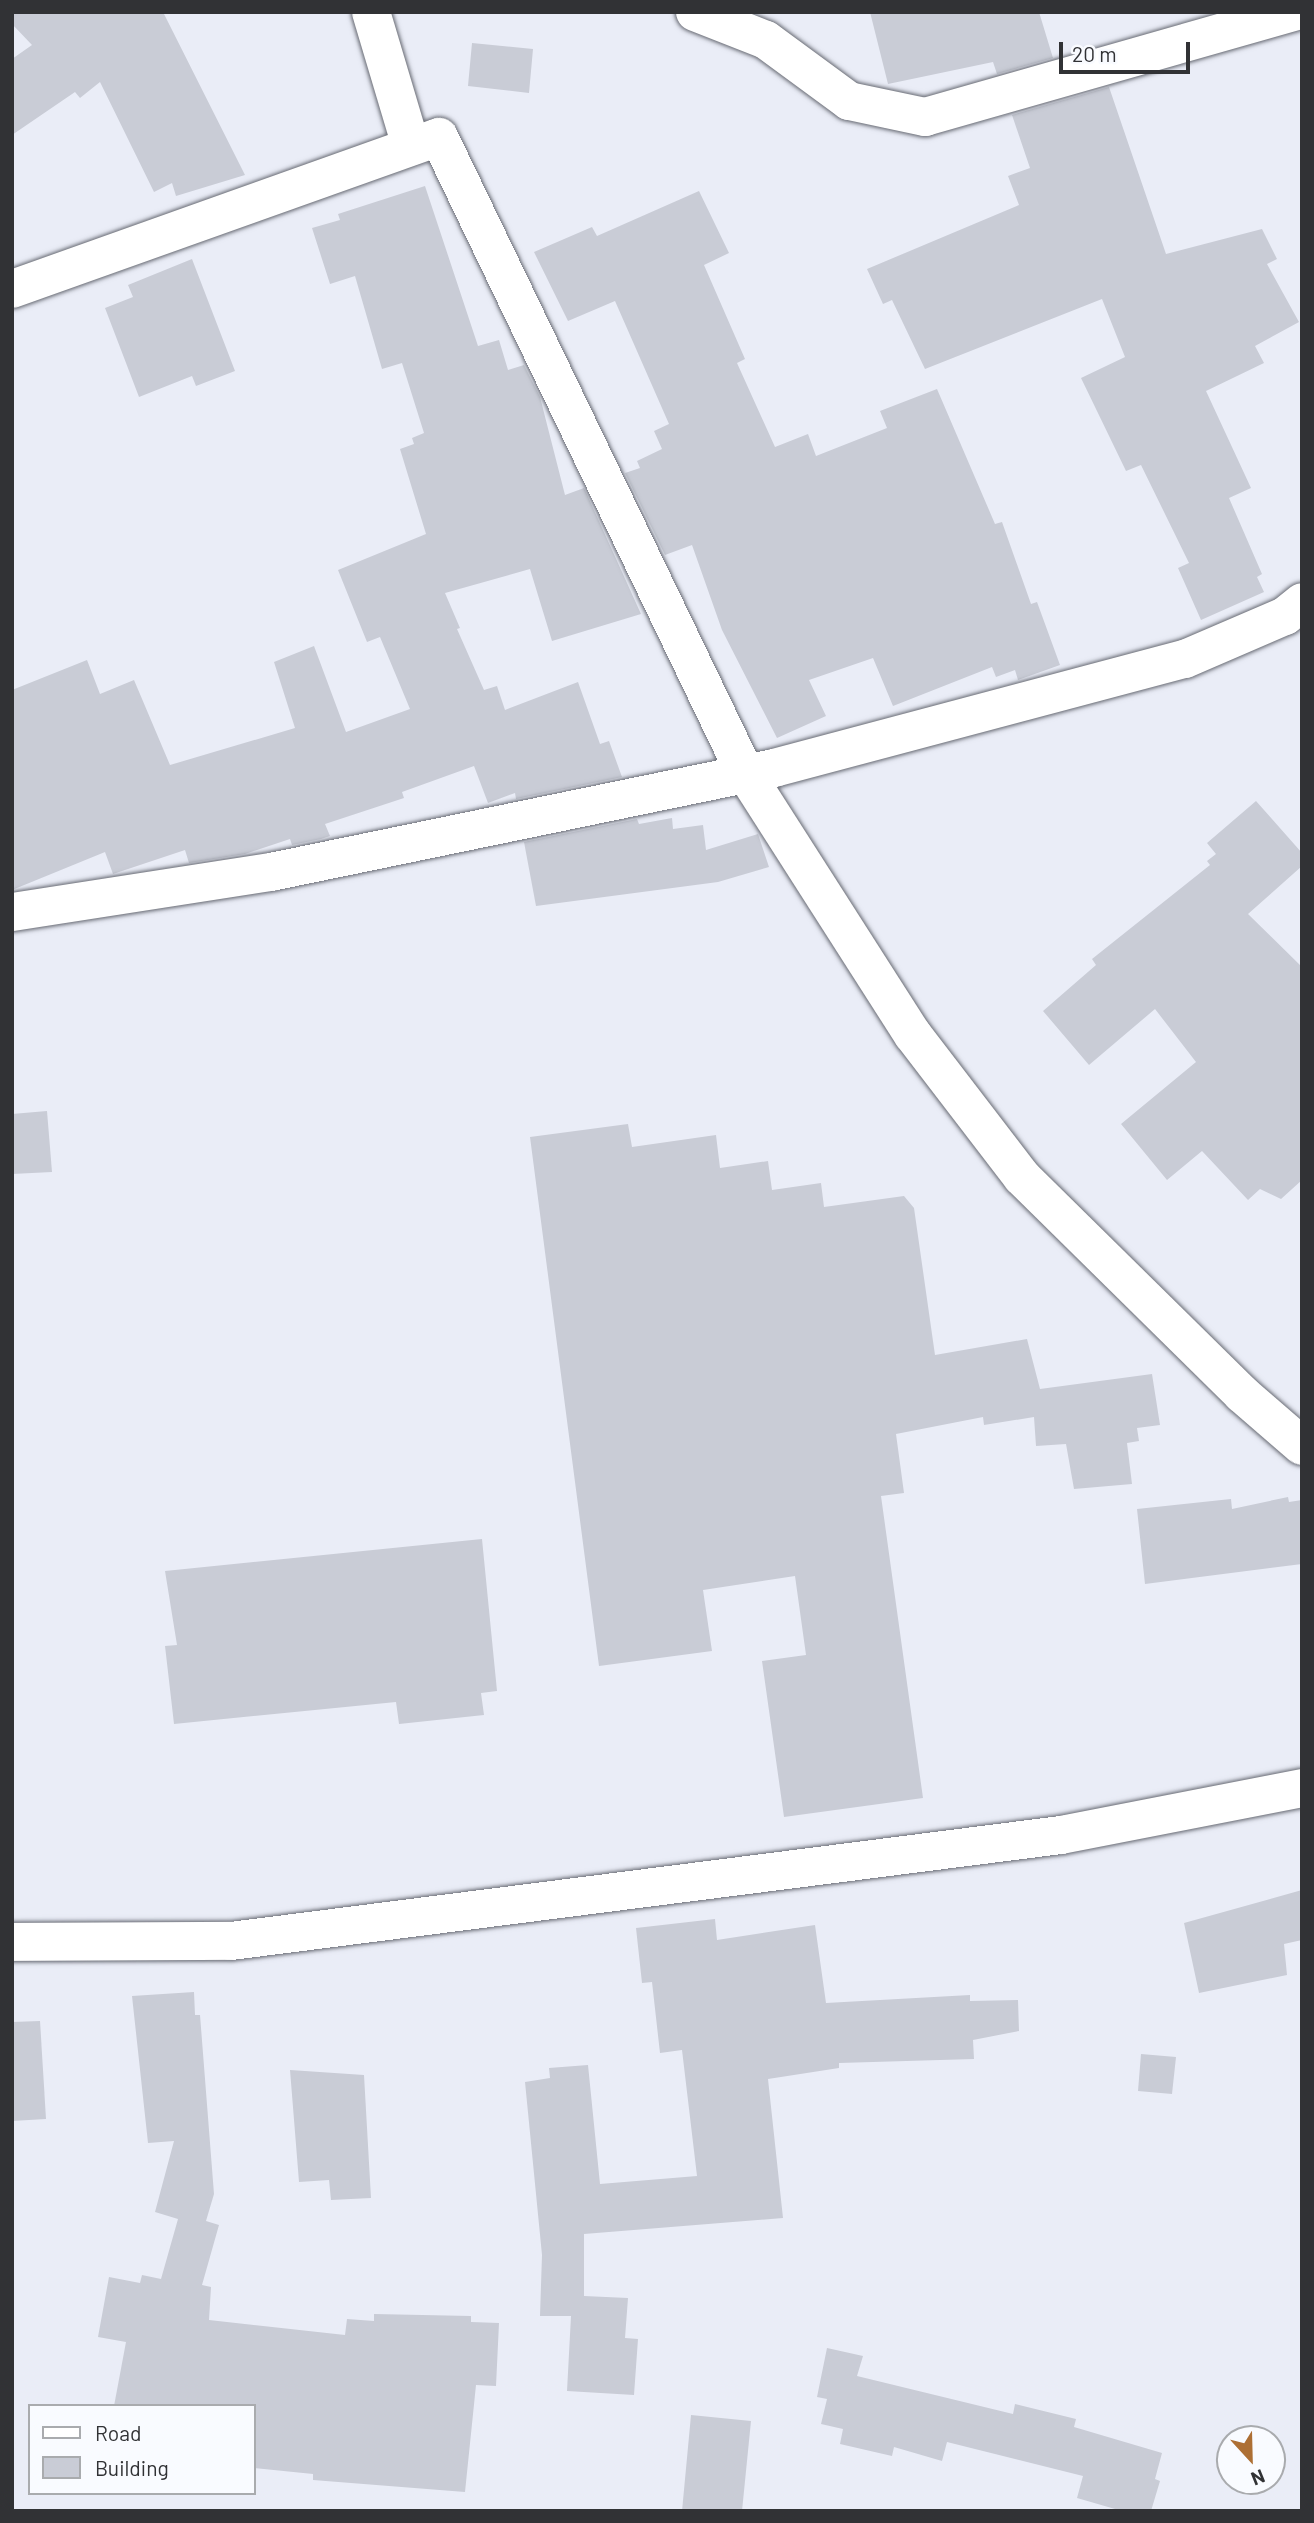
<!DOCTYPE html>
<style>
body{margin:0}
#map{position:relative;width:1314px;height:2523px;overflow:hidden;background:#eaedf7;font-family:Barlow,sans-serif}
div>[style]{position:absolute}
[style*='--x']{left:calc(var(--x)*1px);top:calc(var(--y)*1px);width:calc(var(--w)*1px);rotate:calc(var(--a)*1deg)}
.building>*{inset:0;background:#c9ccd6}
.roads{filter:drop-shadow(0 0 2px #676a73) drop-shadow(0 0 2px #676a73)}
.street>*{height:38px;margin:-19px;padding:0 19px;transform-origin:19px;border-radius:19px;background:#fff}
.secondary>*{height:38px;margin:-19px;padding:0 19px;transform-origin:19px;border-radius:19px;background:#fff}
span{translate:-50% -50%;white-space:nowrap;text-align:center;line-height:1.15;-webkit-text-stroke:5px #f9fbff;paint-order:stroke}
.frame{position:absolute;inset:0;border:14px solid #313235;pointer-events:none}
.legend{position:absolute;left:28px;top:2404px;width:228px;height:91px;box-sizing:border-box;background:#f9fbff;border:2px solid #a9abae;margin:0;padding:9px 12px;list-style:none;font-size:21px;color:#313235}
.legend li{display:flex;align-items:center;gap:14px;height:35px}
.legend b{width:35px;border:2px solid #a9abae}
.north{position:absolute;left:1216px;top:2425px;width:70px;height:70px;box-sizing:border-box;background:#f9fbff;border:2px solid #a9abae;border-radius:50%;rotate:158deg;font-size:19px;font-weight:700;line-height:28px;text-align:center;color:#313235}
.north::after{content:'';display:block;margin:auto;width:24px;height:32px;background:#ad6f34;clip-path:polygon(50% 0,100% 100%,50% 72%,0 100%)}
.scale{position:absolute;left:1059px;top:42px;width:131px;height:32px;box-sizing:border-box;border:4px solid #313235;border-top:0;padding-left:9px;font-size:21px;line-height:24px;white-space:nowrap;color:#313235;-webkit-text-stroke:5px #f9fbff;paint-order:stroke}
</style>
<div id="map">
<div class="building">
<div style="clip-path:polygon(12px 12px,163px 12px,245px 175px,176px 196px,172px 183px,154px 192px,100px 82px,80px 98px,75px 92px,12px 135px,12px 59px,32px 45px,12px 24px)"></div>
<div style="clip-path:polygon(870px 12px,1039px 12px,1053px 58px,997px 74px,993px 62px,888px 84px)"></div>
<div style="clip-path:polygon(472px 43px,533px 49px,529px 93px,468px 86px)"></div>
<div style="clip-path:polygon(1109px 87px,1166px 254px,1262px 229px,1277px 259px,1267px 264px,1299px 322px,1255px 346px,1264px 363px,1206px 391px,1251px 488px,1229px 498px,1262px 574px,1257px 577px,1264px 592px,1201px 620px,1178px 568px,1189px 563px,1141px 465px,1126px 471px,1081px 378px,1125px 357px,1102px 299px,925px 369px,892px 300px,883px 304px,867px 269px,1019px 205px,1008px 176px,1030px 168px,1012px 115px)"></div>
<div style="clip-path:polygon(425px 186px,478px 346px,499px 340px,508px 370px,524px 365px,540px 397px,565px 495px,584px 488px,641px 614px,552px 641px,530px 569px,445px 593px,460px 628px,457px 629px,484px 690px,497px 686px,505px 710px,578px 682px,600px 744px,609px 741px,622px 777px,516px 799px,515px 793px,488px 803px,474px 766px,402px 792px,404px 798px,325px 824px,330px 836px,321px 839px,292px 845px,290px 839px,245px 854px,189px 863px,185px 850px,113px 874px,105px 852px,12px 890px,12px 690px,87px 660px,100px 694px,134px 680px,170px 765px,295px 728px,274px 662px,314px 646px,346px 732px,410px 709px,380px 637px,367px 642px,338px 570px,426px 534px,400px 449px,414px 444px,412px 438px,424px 433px,402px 363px,382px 369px,355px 276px,330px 284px,312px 228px,340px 220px,338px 214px)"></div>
<div style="clip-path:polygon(699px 191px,729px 253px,704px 265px,745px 359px,737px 363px,775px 447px,808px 434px,816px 456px,887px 428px,880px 411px,937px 389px,995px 524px,1002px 522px,1031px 604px,1037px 602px,1060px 665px,1018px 680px,1015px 670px,996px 677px,992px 667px,893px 706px,873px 658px,809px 680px,826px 716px,777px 738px,722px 630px,692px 545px,665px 555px,625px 473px,640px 468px,637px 461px,662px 449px,654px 431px,669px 424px,615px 301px,568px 321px,534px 252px,592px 227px,597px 236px)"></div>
<div style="clip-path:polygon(192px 259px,235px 371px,196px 386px,192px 376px,139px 397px,105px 308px,133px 297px,128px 285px)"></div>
<div style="clip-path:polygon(1256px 801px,1302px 853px,1302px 866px,1248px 914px,1302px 967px,1302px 1180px,1281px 1199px,1260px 1189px,1248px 1200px,1202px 1151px,1167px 1180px,1121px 1124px,1196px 1062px,1155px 1009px,1089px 1065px,1043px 1011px,1096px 965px,1092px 959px,1210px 865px,1207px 861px,1216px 854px,1207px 843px)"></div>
<div style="clip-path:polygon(672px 818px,673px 829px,703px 825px,706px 850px,758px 834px,769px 867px,718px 882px,536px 906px,524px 842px,637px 819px,639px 824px)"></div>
<div style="clip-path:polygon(47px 1111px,52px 1172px,12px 1174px,12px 1114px)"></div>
<div style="clip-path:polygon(628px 1124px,632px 1147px,716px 1135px,720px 1168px,768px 1161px,772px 1190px,821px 1183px,824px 1207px,904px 1196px,914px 1208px,935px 1355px,1027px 1339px,1040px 1389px,1152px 1374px,1160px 1425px,1137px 1428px,1139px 1441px,1127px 1443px,1132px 1484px,1074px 1489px,1066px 1444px,1036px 1446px,1034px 1417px,984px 1425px,983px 1417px,896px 1434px,904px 1493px,881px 1496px,923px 1798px,784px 1817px,762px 1661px,806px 1655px,795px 1576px,703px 1590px,712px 1651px,599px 1666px,530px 1137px)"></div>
<div style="clip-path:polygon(1288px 1497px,1289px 1502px,1302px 1500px,1302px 1564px,1145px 1584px,1137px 1509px,1231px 1499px,1232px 1509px)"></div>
<div style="clip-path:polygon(482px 1539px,497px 1691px,481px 1693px,484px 1715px,399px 1724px,396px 1702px,174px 1724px,165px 1646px,177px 1645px,165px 1571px)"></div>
<div style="clip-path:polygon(1302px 1890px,1302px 1940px,1284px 1944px,1287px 1975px,1199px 1993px,1184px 1923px)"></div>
<div style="clip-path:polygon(715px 1919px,717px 1940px,815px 1925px,826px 2003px,970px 1995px,970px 2001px,1018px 2000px,1019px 2031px,973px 2040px,974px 2059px,839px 2063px,839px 2068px,768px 2079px,783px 2218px,584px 2234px,584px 2296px,628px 2298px,625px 2338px,638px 2339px,634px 2395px,567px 2391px,571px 2316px,540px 2316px,542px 2255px,525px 2082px,550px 2078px,549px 2068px,588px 2065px,600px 2184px,697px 2176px,682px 2050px,660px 2053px,652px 1982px,642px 1983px,636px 1928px)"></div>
<div style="clip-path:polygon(194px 1992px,195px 2015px,200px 2015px,214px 2194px,206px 2221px,219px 2225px,202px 2285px,211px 2287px,209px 2320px,345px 2335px,347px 2319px,374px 2321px,374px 2314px,471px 2316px,471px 2322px,499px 2323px,496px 2386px,476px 2385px,465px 2492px,313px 2480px,313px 2474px,254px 2468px,254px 2406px,114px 2406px,126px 2342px,98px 2337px,109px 2277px,140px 2283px,142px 2275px,161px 2279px,178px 2219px,155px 2212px,174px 2141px,148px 2143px,132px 1996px)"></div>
<div style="clip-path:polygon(40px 2021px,46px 2119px,12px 2121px,12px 2022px)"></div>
<div style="clip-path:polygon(1141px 2054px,1176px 2057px,1172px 2094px,1138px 2091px)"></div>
<div style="clip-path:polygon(290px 2070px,364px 2075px,371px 2198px,331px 2200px,329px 2180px,299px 2182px)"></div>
<div style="clip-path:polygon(827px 2348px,863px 2356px,857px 2376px,1013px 2414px,1015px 2404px,1076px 2419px,1074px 2427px,1162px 2453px,1155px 2479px,1160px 2481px,1151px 2511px,1122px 2511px,1077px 2498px,1083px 2476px,947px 2442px,942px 2461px,894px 2447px,892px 2456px,840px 2444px,843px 2429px,821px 2424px,827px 2399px,817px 2397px)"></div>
<div style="clip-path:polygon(691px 2415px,751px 2421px,742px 2511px,682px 2511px)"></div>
</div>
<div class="roads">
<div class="street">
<div style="--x:695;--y:12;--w:76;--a:21.5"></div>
<div style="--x:766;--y:40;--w:103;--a:36.3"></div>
<div style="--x:849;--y:101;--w:78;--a:11.9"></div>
<div style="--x:925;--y:117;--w:384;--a:-15.9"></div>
<div style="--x:12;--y:289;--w:453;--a:-19.6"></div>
<div style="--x:12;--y:912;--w:262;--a:-8.8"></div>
<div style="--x:271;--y:872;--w:514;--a:-11.68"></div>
<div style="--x:774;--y:768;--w:425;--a:-14.9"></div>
<div style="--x:1185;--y:659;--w:109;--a:-23.3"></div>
<div style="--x:1285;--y:616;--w:22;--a:-39"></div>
</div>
<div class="secondary">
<div style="--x:371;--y:12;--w:140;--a:73.4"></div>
<div style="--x:439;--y:137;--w:704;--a:64.31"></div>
<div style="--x:744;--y:771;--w:313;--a:57.4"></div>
<div style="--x:913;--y:1035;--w:179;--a:52.5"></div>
<div style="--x:1022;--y:1177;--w:309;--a:44.6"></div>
<div style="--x:1242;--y:1394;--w:79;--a:40.9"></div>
<div style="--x:12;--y:1942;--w:219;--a:-0.3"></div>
<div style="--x:231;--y:1941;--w:837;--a:-7.28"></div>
<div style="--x:1061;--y:1835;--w:246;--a:-11"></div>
</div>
</div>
<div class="frame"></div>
<ul class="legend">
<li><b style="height:9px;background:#fff"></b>Road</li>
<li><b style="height:19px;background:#c9ccd6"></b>Building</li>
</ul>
<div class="north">N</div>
<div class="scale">20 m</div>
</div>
